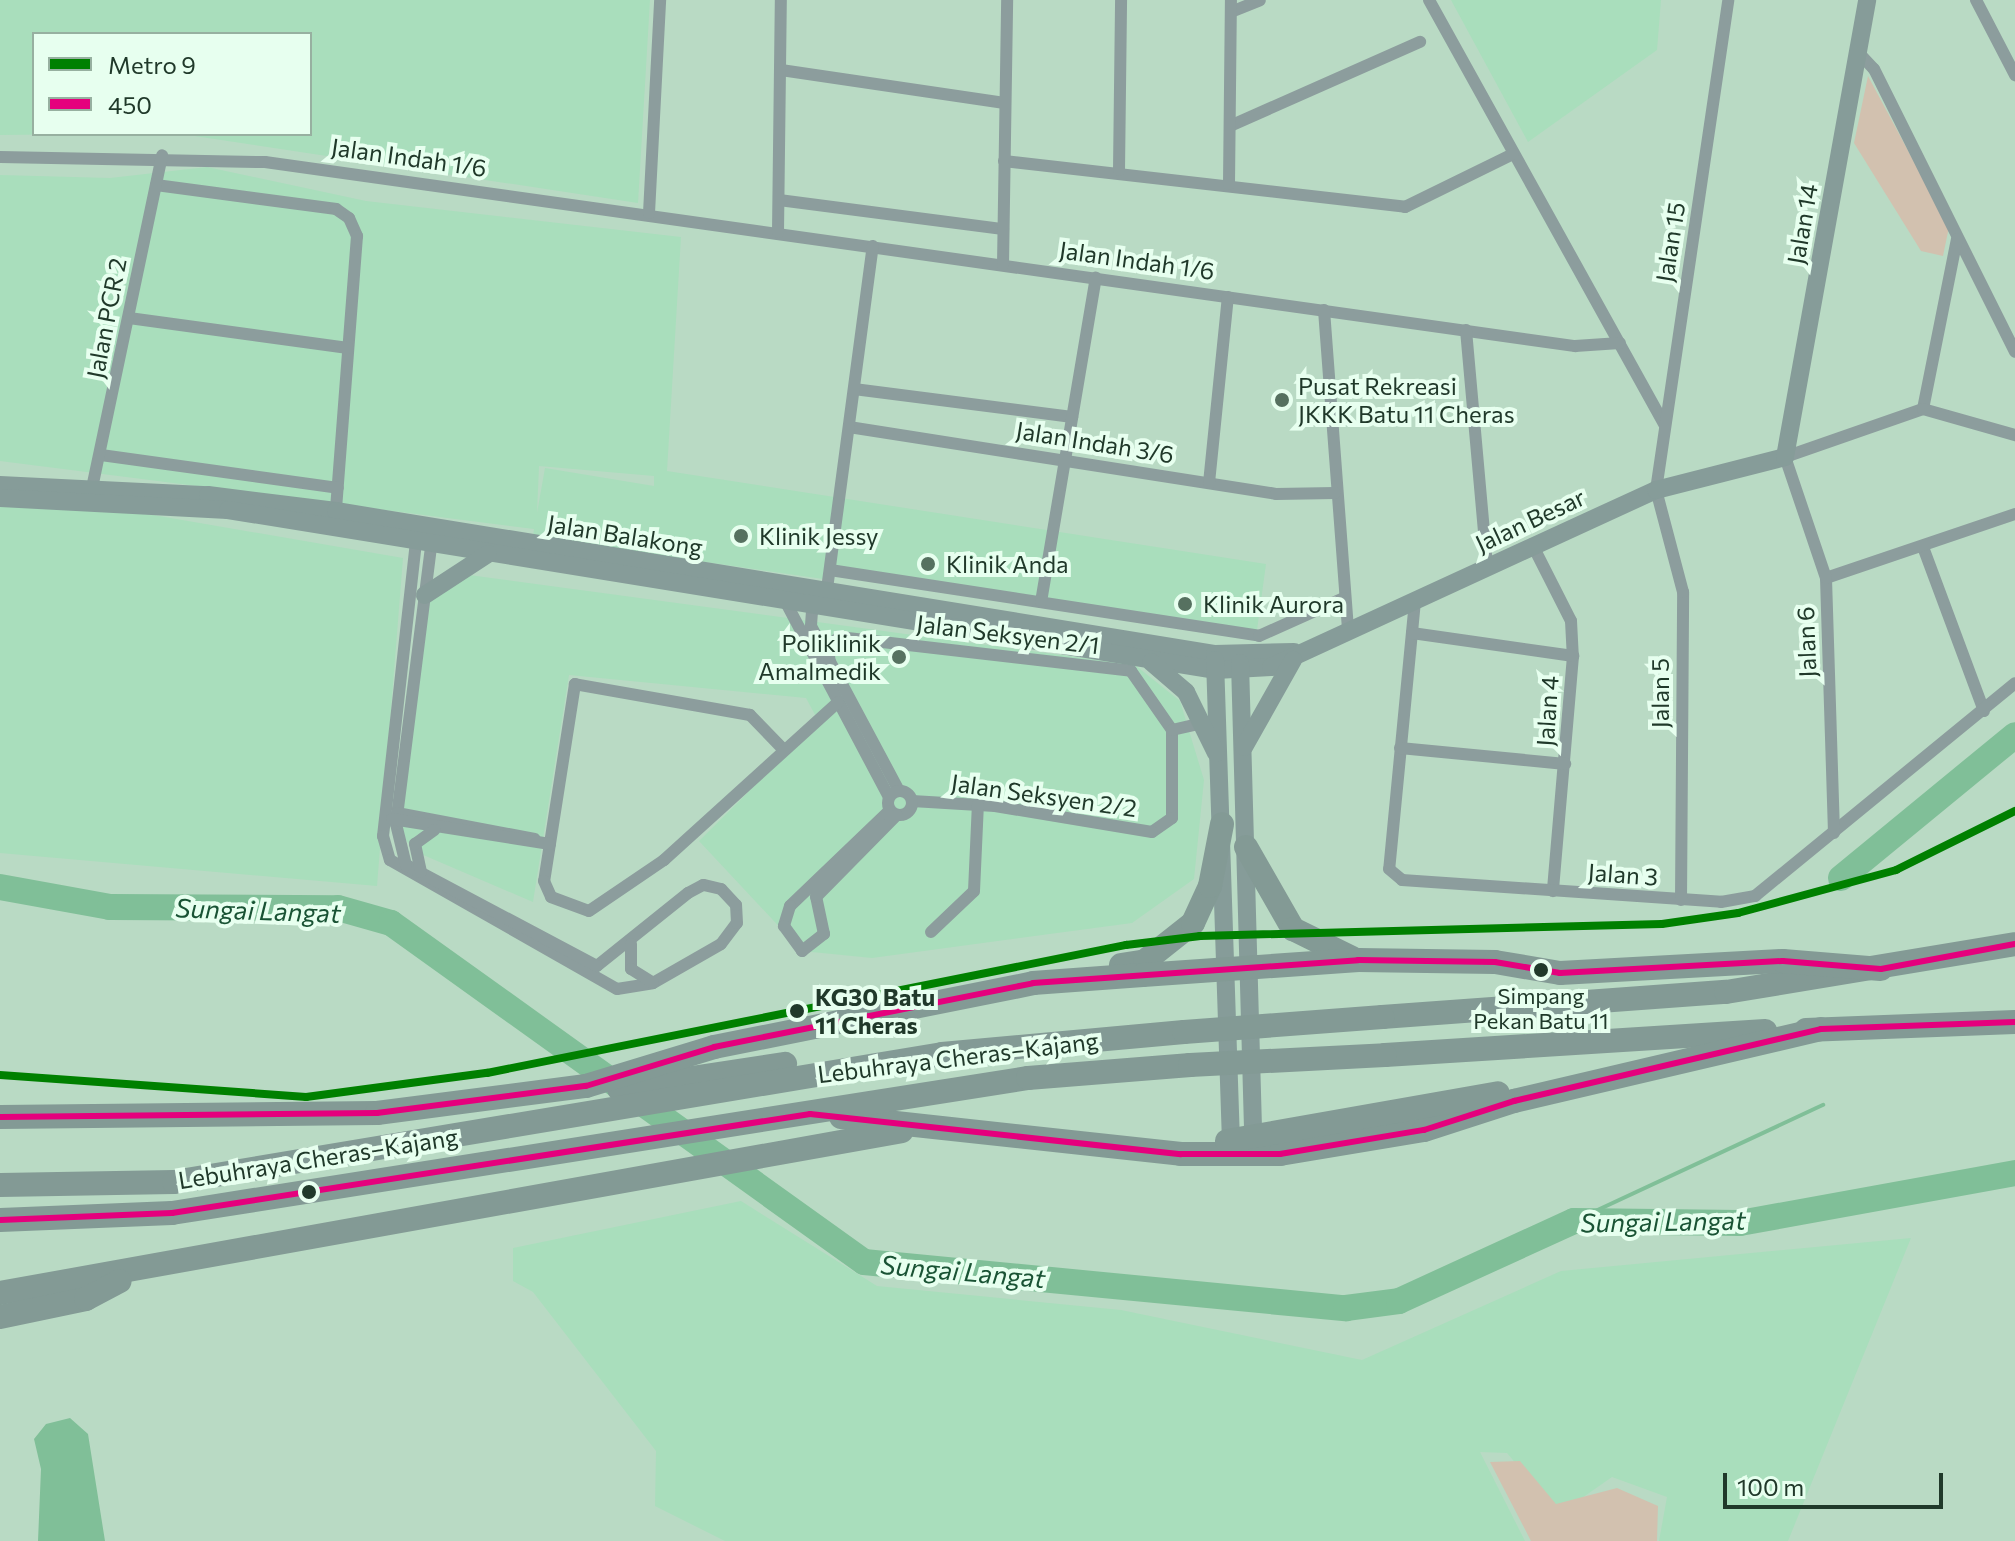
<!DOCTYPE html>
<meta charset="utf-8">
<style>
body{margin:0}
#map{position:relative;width:2015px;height:1541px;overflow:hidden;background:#b9dac4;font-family:Commissioner,sans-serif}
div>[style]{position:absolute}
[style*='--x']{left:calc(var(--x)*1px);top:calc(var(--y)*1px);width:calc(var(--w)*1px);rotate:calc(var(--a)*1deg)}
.built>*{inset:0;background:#a9debc}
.green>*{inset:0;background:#d2c1af}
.water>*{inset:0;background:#80bf98}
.stream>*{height:4px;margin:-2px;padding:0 2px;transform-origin:2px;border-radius:2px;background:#80bf98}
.river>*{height:26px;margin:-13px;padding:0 13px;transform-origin:13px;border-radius:13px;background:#80bf98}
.street>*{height:12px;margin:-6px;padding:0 6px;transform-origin:6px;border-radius:6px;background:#8c9d9d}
.street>.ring{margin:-6px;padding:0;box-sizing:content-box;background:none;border:12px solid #8c9d9d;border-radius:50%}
.secondary>*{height:18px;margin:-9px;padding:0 9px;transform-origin:9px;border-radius:9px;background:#869c99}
.highway>*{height:24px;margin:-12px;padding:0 12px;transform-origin:12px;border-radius:12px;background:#839a95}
.highway-bridge>*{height:24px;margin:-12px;padding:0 12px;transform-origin:12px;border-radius:12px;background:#839a95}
.bus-1>*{height:6px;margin:-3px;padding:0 3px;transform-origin:3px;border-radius:3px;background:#e5007d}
.metro-1>*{height:8px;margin:-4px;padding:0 4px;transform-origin:4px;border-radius:4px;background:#008000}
.dots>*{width:22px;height:22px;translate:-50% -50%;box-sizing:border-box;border:4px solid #e7ffef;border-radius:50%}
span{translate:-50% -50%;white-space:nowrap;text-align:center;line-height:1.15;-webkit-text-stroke:8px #e7ffef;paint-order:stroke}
.bus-label{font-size:22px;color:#20392a}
.street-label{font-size:24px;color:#20392a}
.poi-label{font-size:24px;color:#20392a}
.left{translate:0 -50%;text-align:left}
.right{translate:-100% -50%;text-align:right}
.stop-label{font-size:24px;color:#20392a;font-weight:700}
.water-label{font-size:26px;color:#195334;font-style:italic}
.legend{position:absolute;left:32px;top:32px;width:280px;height:104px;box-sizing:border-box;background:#e7ffef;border:2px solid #97b0a0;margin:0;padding:10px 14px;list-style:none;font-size:24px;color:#20392a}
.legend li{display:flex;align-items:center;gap:16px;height:40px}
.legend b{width:40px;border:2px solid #97b0a0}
.scale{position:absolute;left:1723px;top:1473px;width:220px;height:36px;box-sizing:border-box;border:4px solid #20392a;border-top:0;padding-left:10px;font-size:24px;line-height:28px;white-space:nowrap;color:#20392a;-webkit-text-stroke:6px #e7ffef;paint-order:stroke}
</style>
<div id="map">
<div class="built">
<div style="clip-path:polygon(0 0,650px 0,638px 203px,181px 134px,310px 134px,310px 34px,34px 34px,34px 134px,97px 134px,0 135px)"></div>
<div style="clip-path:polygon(1451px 0,1661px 0,1657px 50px,1528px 142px)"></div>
<div style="clip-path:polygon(evenodd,207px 167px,366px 201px,681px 237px,667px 471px,1266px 564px,1257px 630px,826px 564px,823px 579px,533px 537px,534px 529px,0 461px,0 175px,110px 178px,207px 167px,539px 466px,654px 476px,654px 486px,545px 468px,537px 513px,539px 466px)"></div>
<div style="clip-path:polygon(0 506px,136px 512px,403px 558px,377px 886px,0 853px)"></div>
<div style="clip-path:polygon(469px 575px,1135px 665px,1180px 701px,1204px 780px,1194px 879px,1132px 923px,872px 958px,802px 951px,699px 841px,819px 722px,806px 698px,569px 675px,533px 902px,414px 851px,401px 833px,425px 601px)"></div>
<div style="clip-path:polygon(741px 1201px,877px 1286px,1121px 1310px,1362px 1360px,1561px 1271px,1911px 1238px,1788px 1541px,1659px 1541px,1667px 1497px,1612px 1477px,1559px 1514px,1507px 1453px,1480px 1452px,1525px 1541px,725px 1541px,655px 1506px,656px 1451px,533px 1292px,513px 1281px,513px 1248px)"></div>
</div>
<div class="green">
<div style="clip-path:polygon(1868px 76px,1949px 227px,1943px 256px,1921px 251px,1854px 143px)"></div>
<div style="clip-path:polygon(1520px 1461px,1556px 1504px,1617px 1488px,1658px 1506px,1657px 1541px,1531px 1541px,1490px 1462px)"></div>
</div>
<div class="water">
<div style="clip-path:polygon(70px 1418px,88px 1434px,105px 1541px,38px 1541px,41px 1469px,34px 1439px,46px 1424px)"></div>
</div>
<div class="stream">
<div style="--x:1574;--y:1221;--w:275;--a:-25"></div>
</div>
<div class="river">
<div style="--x:1841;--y:878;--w:225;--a:-39.4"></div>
<div style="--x:0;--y:887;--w:112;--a:10.3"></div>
<div style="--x:110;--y:907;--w:228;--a:0.3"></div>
<div style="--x:338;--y:908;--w:55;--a:15.8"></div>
<div style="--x:391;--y:923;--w:582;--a:35.63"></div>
<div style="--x:864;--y:1262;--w:484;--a:5.5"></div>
<div style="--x:1346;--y:1308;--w:53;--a:-7.5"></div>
<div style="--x:1399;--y:1301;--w:192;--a:-24.6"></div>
<div style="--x:1574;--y:1221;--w:166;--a:0.7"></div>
<div style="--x:1740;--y:1223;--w:280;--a:-10.3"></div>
</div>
<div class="street">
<div style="--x:1429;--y:0;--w:485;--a:61"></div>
<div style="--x:1976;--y:0;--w:85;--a:62.5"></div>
<div style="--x:1231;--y:12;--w:31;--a:-22"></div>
<div style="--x:1858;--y:52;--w:23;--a:47"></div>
<div style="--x:1874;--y:69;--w:316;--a:63.5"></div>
<div style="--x:781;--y:70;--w:226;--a:8.4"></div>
<div style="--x:1230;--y:126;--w:208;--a:-23.9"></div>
<div style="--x:0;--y:157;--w:265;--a:1.1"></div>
<div style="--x:265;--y:162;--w:1323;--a:8"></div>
<div style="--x:1575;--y:346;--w:45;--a:-3.8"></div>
<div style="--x:1004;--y:161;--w:404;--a:6.5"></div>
<div style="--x:1405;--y:207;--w:120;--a:-26.1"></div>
<div style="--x:1119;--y:170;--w:170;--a:-89.3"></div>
<div style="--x:1229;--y:184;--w:184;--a:-89.4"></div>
<div style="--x:156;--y:185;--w:182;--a:7.6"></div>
<div style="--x:336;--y:209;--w:16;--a:35"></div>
<div style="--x:349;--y:218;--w:20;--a:66"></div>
<div style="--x:357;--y:236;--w:276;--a:94.4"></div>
<div style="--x:779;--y:200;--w:226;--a:7.4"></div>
<div style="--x:649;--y:213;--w:213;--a:-87"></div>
<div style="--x:778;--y:232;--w:232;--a:-89.3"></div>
<div style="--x:1003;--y:265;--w:265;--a:-89.1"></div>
<div style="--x:1324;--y:310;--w:323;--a:85.7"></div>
<div style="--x:129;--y:318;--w:221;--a:7.8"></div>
<div style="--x:1466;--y:330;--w:237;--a:84.9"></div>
<div style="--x:854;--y:389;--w:220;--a:7.3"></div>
<div style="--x:1923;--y:409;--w:173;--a:-78.7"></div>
<div style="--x:849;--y:427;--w:432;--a:8.9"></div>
<div style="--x:1276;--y:494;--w:59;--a:-1"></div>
<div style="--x:101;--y:455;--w:239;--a:7.9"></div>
<div style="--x:1209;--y:483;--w:187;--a:-84.2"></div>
<div style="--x:92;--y:488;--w:340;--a:-78.1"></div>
<div style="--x:417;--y:533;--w:305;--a:96.4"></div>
<div style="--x:383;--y:836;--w:25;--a:74"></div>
<div style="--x:390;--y:860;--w:261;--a:29.6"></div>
<div style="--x:617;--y:989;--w:36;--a:-9"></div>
<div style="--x:653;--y:983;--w:78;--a:-29.8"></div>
<div style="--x:721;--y:944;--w:26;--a:-53"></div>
<div style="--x:737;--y:923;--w:18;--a:-93"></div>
<div style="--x:736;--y:905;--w:22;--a:-133"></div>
<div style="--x:721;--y:889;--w:18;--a:-167"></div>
<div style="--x:703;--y:885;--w:17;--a:152"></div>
<div style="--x:688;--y:893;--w:117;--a:141.3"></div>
<div style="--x:597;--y:966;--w:216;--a:-152.1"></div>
<div style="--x:406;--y:865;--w:42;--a:-103.7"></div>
<div style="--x:396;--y:824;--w:288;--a:-82.8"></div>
<div style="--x:1532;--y:544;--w:86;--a:63.1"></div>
<div style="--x:1571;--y:621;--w:35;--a:87"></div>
<div style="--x:1573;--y:656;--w:236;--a:94.9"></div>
<div style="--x:1923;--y:547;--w:175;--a:69.6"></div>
<div style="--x:830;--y:570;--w:434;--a:8.7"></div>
<div style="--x:1259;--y:636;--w:93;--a:-24.1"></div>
<div style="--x:1826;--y:578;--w:200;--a:-18.7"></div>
<div style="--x:827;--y:589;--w:346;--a:-82.4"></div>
<div style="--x:783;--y:597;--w:226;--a:62.1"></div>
<div style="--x:1415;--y:601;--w:269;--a:95.5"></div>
<div style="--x:1389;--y:869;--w:17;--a:40"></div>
<div style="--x:1402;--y:880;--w:320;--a:3.9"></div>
<div style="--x:1721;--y:902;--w:35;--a:-10"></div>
<div style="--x:1755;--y:896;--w:336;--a:-39.3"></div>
<div style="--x:1041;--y:602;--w:329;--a:-80.4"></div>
<div style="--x:821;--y:605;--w:11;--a:146"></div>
<div style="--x:812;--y:611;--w:15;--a:94"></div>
<div style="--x:811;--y:626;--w:187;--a:61.9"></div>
<div style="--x:1412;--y:633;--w:163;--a:8.1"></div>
<div style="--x:830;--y:664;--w:17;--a:-97"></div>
<div style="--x:828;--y:647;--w:15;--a:-42"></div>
<div style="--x:839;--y:637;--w:294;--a:6.6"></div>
<div style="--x:1131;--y:671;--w:72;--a:55.2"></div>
<div style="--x:1172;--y:730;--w:88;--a:90"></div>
<div style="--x:1172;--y:818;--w:24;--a:145"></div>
<div style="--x:1152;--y:832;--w:159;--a:-170.6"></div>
<div style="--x:995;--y:806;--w:83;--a:-176.6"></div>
<div style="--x:1172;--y:730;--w:32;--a:-13"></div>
<div style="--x:781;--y:747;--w:45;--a:-134.1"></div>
<div style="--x:750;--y:715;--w:178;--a:-170"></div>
<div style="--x:575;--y:684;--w:199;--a:98.9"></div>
<div style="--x:544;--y:881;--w:17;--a:66"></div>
<div style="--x:551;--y:897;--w:40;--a:20.2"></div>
<div style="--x:589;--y:911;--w:91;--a:-34.2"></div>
<div style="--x:664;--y:860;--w:235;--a:-42.2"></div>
<div style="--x:1400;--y:748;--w:166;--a:5.5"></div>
<div class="ring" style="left:888px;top:791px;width:12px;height:12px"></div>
<div style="--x:889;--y:811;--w:137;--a:136.2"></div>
<div style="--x:790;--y:906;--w:21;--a:107"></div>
<div style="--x:784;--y:926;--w:31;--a:54"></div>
<div style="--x:802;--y:951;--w:28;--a:-38"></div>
<div style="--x:824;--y:934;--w:38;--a:-102"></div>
<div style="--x:816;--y:897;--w:115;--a:-45.4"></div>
<div style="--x:397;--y:813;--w:140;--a:10.7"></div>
<div style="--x:392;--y:819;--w:160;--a:9"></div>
<div style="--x:1834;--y:833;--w:255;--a:-91.8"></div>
<div style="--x:1826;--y:578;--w:128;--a:-108.7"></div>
<div style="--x:1785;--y:457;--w:146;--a:-19.2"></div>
<div style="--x:1923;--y:409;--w:96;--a:15.8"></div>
<div style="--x:421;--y:872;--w:29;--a:-102"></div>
<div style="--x:415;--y:844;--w:24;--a:-36"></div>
<div style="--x:1681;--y:900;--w:308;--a:-89.6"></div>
<div style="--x:1683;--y:592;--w:106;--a:-104.8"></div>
<div style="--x:1656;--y:490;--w:495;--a:-81.6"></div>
<div style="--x:931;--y:932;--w:59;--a:-43.6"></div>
<div style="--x:974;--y:891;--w:87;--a:-87.4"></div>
<div style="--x:631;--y:944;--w:25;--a:90"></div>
<div style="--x:631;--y:969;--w:26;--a:32"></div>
</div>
<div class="secondary">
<div style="--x:0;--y:485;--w:208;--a:2.8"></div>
<div style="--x:208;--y:495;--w:129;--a:7.1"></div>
<div style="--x:336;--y:511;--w:891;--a:9.24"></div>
<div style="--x:1215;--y:654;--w:79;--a:-1.5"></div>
<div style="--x:0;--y:498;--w:228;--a:3"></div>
<div style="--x:228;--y:510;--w:1001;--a:9.2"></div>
<div style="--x:1216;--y:670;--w:55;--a:-3.1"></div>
<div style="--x:1271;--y:667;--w:424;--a:-24.7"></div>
<div style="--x:1656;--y:490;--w:133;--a:-14.3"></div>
<div style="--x:1785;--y:457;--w:464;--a:-79.8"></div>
<div style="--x:425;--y:595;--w:75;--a:-33.1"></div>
<div style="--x:1215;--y:660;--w:481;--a:88.1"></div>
<div style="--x:1151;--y:662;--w:46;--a:40.6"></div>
<div style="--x:1186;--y:692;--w:68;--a:63.8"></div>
<div style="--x:1240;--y:663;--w:476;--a:88.4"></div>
<div style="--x:1244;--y:747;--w:100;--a:-60.6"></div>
</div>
<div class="highway">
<div style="--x:1246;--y:847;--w:95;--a:60.2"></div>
<div style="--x:1293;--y:929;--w:66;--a:26.2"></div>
<div style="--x:1121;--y:965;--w:24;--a:-9"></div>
<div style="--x:1145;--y:961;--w:61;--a:-38.4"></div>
<div style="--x:1193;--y:923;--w:41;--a:-65.3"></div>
<div style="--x:1210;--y:886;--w:63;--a:-79"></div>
<div style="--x:1382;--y:1017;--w:345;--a:-4.2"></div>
<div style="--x:1726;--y:992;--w:293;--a:-9.4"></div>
<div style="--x:1806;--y:1030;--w:209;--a:-2.2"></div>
<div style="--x:1385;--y:1055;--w:381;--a:-3.6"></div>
<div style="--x:619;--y:1089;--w:168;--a:-8.6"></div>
<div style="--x:0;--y:1117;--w:377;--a:-0.6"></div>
<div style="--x:377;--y:1113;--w:211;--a:-7.4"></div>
<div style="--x:586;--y:1086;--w:134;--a:-16.9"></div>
<div style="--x:714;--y:1047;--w:325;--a:-11.3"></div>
<div style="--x:1033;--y:983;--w:110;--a:-4.2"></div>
<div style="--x:1143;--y:975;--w:216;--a:-4"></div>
<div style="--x:1358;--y:960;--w:137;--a:0.8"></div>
<div style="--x:1495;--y:962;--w:66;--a:9.6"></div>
<div style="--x:1560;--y:973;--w:223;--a:-3.1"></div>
<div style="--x:1783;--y:961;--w:98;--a:4.7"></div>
<div style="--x:841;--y:1117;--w:342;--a:6.2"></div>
<div style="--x:1181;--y:1154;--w:99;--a:0"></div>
<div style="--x:1280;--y:1154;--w:146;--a:-9.5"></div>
<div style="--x:1424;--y:1130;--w:95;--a:-17.9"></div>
<div style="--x:1514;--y:1101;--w:315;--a:-13.2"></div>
<div style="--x:1227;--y:1141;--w:275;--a:-10"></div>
<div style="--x:0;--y:1185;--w:174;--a:-1"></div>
<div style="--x:174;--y:1182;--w:779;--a:-9.46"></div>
<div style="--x:942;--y:1054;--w:243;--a:-5.2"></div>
<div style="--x:0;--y:1220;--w:172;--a:-2.3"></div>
<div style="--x:172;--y:1213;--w:867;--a:-8.96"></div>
<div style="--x:1028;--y:1078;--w:163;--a:-4.6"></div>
<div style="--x:0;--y:1293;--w:916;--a:-10.18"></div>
<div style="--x:0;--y:1317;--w:88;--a:-11.8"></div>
<div style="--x:86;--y:1299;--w:38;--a:-28"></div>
</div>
<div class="highway-bridge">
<div style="--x:1184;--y:1032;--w:199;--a:-4.3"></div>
<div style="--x:1190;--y:1065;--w:195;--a:-2.9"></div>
</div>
<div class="bus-1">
<div style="--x:0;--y:1117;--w:377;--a:-0.6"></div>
<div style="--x:377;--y:1113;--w:211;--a:-7.4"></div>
<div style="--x:586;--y:1086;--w:134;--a:-16.9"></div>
<div style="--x:714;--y:1047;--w:325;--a:-11.3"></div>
<div style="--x:1033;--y:983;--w:326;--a:-4"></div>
<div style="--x:1358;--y:960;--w:137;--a:0.8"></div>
<div style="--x:1495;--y:962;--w:66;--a:9.6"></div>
<div style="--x:1560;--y:973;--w:223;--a:-3.1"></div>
<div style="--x:1783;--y:961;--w:98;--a:4.7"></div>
<div style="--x:1881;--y:969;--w:136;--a:-10.6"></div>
<div style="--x:0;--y:1220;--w:172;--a:-2.3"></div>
<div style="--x:172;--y:1213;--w:646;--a:-8.82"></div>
<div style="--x:810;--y:1114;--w:373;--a:6.2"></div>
<div style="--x:1181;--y:1154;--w:99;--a:0"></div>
<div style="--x:1280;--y:1154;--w:146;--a:-9.5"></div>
<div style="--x:1424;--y:1130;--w:95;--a:-17.9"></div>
<div style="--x:1514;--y:1101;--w:315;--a:-13.2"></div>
<div style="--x:1821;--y:1029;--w:194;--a:-2.1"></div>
</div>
<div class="metro-1">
<div style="--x:0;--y:1075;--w:307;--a:4.1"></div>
<div style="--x:306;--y:1097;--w:183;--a:-7.6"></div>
<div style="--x:487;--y:1073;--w:652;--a:-11.33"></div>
<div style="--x:1126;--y:945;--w:75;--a:-6.9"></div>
<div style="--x:1200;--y:936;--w:462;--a:-1.5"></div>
<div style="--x:1662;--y:924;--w:77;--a:-8.2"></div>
<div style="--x:1738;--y:913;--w:164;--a:-15.2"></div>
<div style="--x:1896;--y:870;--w:133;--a:-26.4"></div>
</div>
<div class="dots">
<div style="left:1282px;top:400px;background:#567160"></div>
<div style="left:741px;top:536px;background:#567160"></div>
<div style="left:928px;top:564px;background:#567160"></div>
<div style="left:1185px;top:604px;background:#567160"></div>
<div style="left:899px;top:657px;background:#567160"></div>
<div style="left:1541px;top:970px;background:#20392a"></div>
<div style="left:797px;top:1011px;background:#20392a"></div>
<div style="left:309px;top:1192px;background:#20392a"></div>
</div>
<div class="bus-label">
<span style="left:1541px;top:1008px">Simpang<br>Pekan Batu 11</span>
</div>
<div class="street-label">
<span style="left:409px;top:157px;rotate:8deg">Jalan Indah 1/6</span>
<span style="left:1802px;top:224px;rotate:-80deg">Jalan 14</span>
<span style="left:1670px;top:242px;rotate:-81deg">Jalan 15</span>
<span style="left:1137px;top:260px;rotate:8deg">Jalan Indah 1/6</span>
<span style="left:106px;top:318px;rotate:-79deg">Jalan PCR 2</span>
<span style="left:1095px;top:442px;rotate:9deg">Jalan Indah 3/6</span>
<span style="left:1530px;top:520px;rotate:-25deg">Jalan Besar</span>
<span style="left:625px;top:535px;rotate:9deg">Jalan Balakong</span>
<span style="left:1008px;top:634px;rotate:7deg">Jalan Seksyen 2/1</span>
<span style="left:1806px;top:642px;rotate:-92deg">Jalan 6</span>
<span style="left:1660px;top:693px;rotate:-90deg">Jalan 5</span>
<span style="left:1547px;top:711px;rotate:-86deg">Jalan 4</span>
<span style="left:1044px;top:795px;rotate:8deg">Jalan Seksyen 2/2</span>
<span style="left:1623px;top:874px;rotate:4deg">Jalan 3</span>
<span style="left:958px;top:1057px;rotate:-7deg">Lebuhraya Cheras–Kajang</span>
<span style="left:318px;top:1158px;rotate:-9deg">Lebuhraya Cheras–Kajang</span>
</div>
<div class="poi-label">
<span class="left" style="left:1298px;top:400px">Pusat Rekreasi<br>JKKK Batu 11 Cheras</span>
<span class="left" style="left:759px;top:536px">Klinik Jessy</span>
<span class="left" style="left:946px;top:564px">Klinik Anda</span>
<span class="left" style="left:1203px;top:604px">Klinik Aurora</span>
<span class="right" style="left:881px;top:657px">Poliklinik<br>Amalmedik</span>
</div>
<div class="stop-label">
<span class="left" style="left:815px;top:1011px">KG30 Batu<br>11 Cheras</span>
</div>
<div class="water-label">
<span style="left:258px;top:910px;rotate:2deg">Sungai Langat</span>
<span style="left:1663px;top:1221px;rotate:-1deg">Sungai Langat</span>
<span style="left:963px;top:1271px;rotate:5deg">Sungai Langat</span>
</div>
<ul class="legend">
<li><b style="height:10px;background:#008000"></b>Metro 9</li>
<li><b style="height:10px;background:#e5007d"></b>450</li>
</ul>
<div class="scale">100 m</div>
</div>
